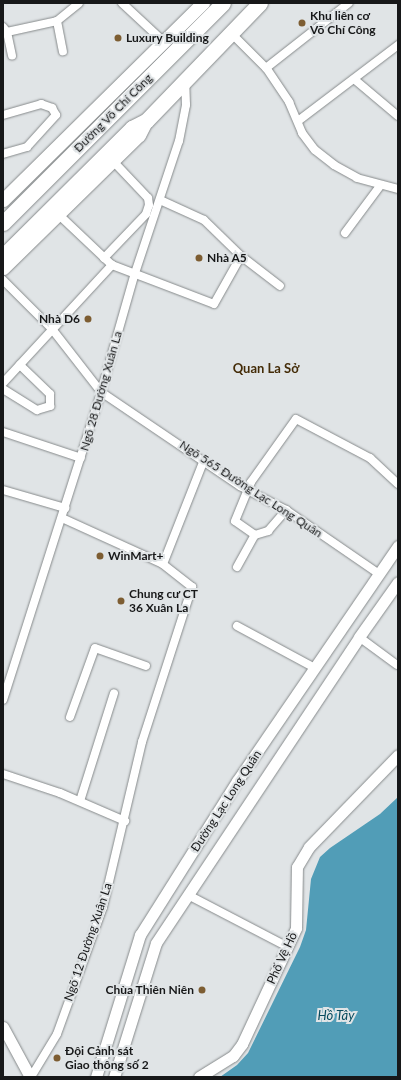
<!DOCTYPE html>
<meta charset="utf-8">
<style>
body{margin:0}
#map{position:relative;width:401px;height:1080px;overflow:hidden;background:#e0e4e6;font-family:Lato,sans-serif}
div>[style]{position:absolute}
[style*='--x']{left:calc(var(--x)*1px);top:calc(var(--y)*1px);width:calc(var(--w)*1px);rotate:calc(var(--a)*1deg)}
.water>*{inset:0;background:#519db7}
.roads{filter:drop-shadow(0 0 1px #868a8b) drop-shadow(0 0 1px #868a8b)}
.street>*{height:8px;margin:-4px;padding:0 4px;transform-origin:4px;border-radius:4px;background:#fff}
.secondary>*{height:11px;margin:-5.5px;padding:0 5.5px;transform-origin:5.5px;border-radius:5.5px;background:#fff}
.primary>*{height:13px;margin:-6.5px;padding:0 6.5px;transform-origin:6.5px;border-radius:6.5px;background:#fff}
.highway>*{height:15px;margin:-7.5px;padding:0 7.5px;transform-origin:7.5px;border-radius:7.5px;background:#fff}
.dots>*{width:11px;height:11px;translate:-50% -50%;box-sizing:border-box;border:2px solid #e0e4e6;border-radius:50%}
span{translate:-50% -50%;white-space:nowrap;text-align:center;line-height:1.15;-webkit-text-stroke:4px #e0e4e6;paint-order:stroke}
.poi-label{font-size:12px;color:#171819;font-weight:700}
.left{translate:0 -50%;text-align:left}
.right{translate:-100% -50%;text-align:right}
.street-label{font-size:12px;color:#171819}
.neighbourhood-label{font-size:13px;color:#442c08;font-weight:700}
.water-label{font-size:13px;color:#074b5e;font-style:italic}
.frame{position:absolute;inset:0;border:4px solid #171819;pointer-events:none}
</style>
<div id="map">
<div class="water">
<div style="clip-path:polygon(398px 797px,398px 1077px,220px 1077px,237px 1065px,248px 1053px,300px 947px,306px 930px,311px 879px,320px 857px,330px 848px,380px 814px)"></div>
</div>
<div class="roads">
<div class="street">
<div style="--x:122;--y:3;--w:57;--a:42.9"></div>
<div style="--x:57;--y:21;--w:31;--a:79"></div>
<div style="--x:3;--y:27;--w:6;--a:51"></div>
<div style="--x:7;--y:32;--w:51;--a:-12.4"></div>
<div style="--x:57;--y:21;--w:28;--a:-39"></div>
<div style="--x:7;--y:32;--w:24;--a:78"></div>
<div style="--x:230;--y:32;--w:52;--a:45"></div>
<div style="--x:267;--y:69;--w:40;--a:56"></div>
<div style="--x:289;--y:102;--w:34;--a:67"></div>
<div style="--x:302;--y:133;--w:21;--a:53"></div>
<div style="--x:315;--y:150;--w:24;--a:38"></div>
<div style="--x:334;--y:165;--w:26;--a:29"></div>
<div style="--x:357;--y:178;--w:42;--a:15"></div>
<div style="--x:266;--y:68;--w:105;--a:-38.1"></div>
<div style="--x:354;--y:79;--w:57;--a:40.1"></div>
<div style="--x:3;--y:115;--w:40;--a:-16"></div>
<div style="--x:41;--y:104;--w:12;--a:20"></div>
<div style="--x:52;--y:108;--w:8;--a:60"></div>
<div style="--x:56;--y:115;--w:43;--a:132.2"></div>
<div style="--x:27;--y:147;--w:25;--a:164"></div>
<div style="--x:298;--y:121;--w:126;--a:-37.2"></div>
<div style="--x:160;--y:200;--w:48;--a:24.4"></div>
<div style="--x:204;--y:220;--w:52;--a:44.2"></div>
<div style="--x:58;--y:214;--w:74;--a:43.4"></div>
<div style="--x:112;--y:265;--w:109;--a:20.9"></div>
<div style="--x:214;--y:304;--w:55;--a:-60.6"></div>
<div style="--x:241;--y:256;--w:49;--a:37.6"></div>
<div style="--x:345;--y:233;--w:59;--a:-53.3"></div>
<div style="--x:104;--y:258;--w:61;--a:-46.3"></div>
<div style="--x:146;--y:214;--w:9;--a:-72"></div>
<div style="--x:149;--y:205;--w:7;--a:-98"></div>
<div style="--x:148;--y:198;--w:51;--a:-133.4"></div>
<div style="--x:3;--y:280;--w:69;--a:45"></div>
<div style="--x:52;--y:329;--w:80;--a:52.1"></div>
<div style="--x:101;--y:392;--w:168;--a:34.1"></div>
<div style="--x:240;--y:486;--w:52;--a:27.6"></div>
<div style="--x:286;--y:510;--w:113;--a:34.5"></div>
<div style="--x:3;--y:383;--w:161;--a:-47.3"></div>
<div style="--x:3;--y:389;--w:40;--a:32"></div>
<div style="--x:37;--y:410;--w:14;--a:-17"></div>
<div style="--x:50;--y:406;--w:12;--a:-90"></div>
<div style="--x:50;--y:394;--w:42;--a:-136"></div>
<div style="--x:3;--y:432;--w:82;--a:18.4"></div>
<div style="--x:3;--y:490;--w:65;--a:16.2"></div>
<div style="--x:255;--y:535;--w:24;--a:-145"></div>
<div style="--x:235;--y:521;--w:42;--a:-67.7"></div>
<div style="--x:251;--y:482;--w:77;--a:-54.5"></div>
<div style="--x:296;--y:419;--w:84;--a:27.8"></div>
<div style="--x:370;--y:458;--w:38;--a:43"></div>
<div style="--x:163;--y:564;--w:112;--a:-68.5"></div>
<div style="--x:237;--y:567;--w:37;--a:-61"></div>
<div style="--x:255;--y:535;--w:14;--a:-17"></div>
<div style="--x:268;--y:531;--w:28;--a:-49"></div>
<div style="--x:237;--y:626;--w:89;--a:28.3"></div>
<div style="--x:359;--y:637;--w:47;--a:36.4"></div>
<div style="--x:3;--y:700;--w:323;--a:-72.3"></div>
<div style="--x:101;--y:392;--w:124;--a:-74.1"></div>
<div style="--x:135;--y:273;--w:139;--a:-71.6"></div>
<div style="--x:179;--y:141;--w:37;--a:-79"></div>
<div style="--x:186;--y:105;--w:25;--a:-92"></div>
<div style="--x:70;--y:717;--w:73;--a:-70.1"></div>
<div style="--x:95;--y:648;--w:54;--a:19.4"></div>
<div style="--x:3;--y:774;--w:60;--a:18.4"></div>
<div style="--x:60;--y:793;--w:71;--a:23.3"></div>
<div style="--x:80;--y:801;--w:113;--a:-72.5"></div>
<div style="--x:188;--y:895;--w:113;--a:27.5"></div>
<div style="--x:31;--y:1077;--w:50;--a:-58.8"></div>
<div style="--x:57;--y:1034;--w:135;--a:-70.1"></div>
<div style="--x:103;--y:907;--w:170;--a:-76.7"></div>
<div style="--x:142;--y:742;--w:163;--a:-72.1"></div>
<div style="--x:192;--y:587;--w:37;--a:-142"></div>
<div style="--x:163;--y:564;--w:111;--a:-155.5"></div>
</div>
<div class="secondary">
<div style="--x:3;--y:1027;--w:57;--a:61.6"></div>
<div style="--x:96;--y:1077;--w:149;--a:-72.8"></div>
<div style="--x:140;--y:935;--w:182;--a:-57.8"></div>
<div style="--x:237;--y:781;--w:285;--a:-55.6"></div>
<div style="--x:114;--y:1077;--w:140;--a:-72.6"></div>
<div style="--x:156;--y:943;--w:367;--a:-56.4"></div>
<div style="--x:359;--y:637;--w:67;--a:-54.7"></div>
<div style="--x:199;--y:1077;--w:40;--a:-32"></div>
<div style="--x:233;--y:1056;--w:15;--a:-53"></div>
<div style="--x:242;--y:1044;--w:128;--a:-65"></div>
<div style="--x:296;--y:928;--w:61;--a:-89.1"></div>
<div style="--x:297;--y:867;--w:23;--a:-59"></div>
<div style="--x:309;--y:847;--w:128;--a:-45.9"></div>
</div>
<div class="primary">
<div style="--x:3;--y:200;--w:281;--a:-44.6"></div>
<div style="--x:3;--y:268;--w:190;--a:-44.4"></div>
<div style="--x:139;--y:135;--w:16;--a:-63"></div>
</div>
<div class="highway">
<div style="--x:3;--y:223;--w:311;--a:-45"></div>
<div style="--x:3;--y:256;--w:182;--a:-44.8"></div>
<div style="--x:132;--y:128;--w:16;--a:-27"></div>
<div style="--x:146;--y:121;--w:164;--a:-46"></div>
</div>
</div>
<div class="dots">
<div style="left:302px;top:23px;background:#7d5d32"></div>
<div style="left:118px;top:38px;background:#7d5d32"></div>
<div style="left:199px;top:258px;background:#7d5d32"></div>
<div style="left:88px;top:319px;background:#7d5d32"></div>
<div style="left:100px;top:556px;background:#7d5d32"></div>
<div style="left:121px;top:601px;background:#7d5d32"></div>
<div style="left:202px;top:990px;background:#7d5d32"></div>
<div style="left:57px;top:1058px;background:#7d5d32"></div>
</div>
<div class="poi-label">
<span class="left" style="left:310px;top:23px">Khu liên cơ<br>Võ Chí Công</span>
<span class="left" style="left:126px;top:38px">Luxury Building</span>
<span class="left" style="left:207px;top:258px">Nhà A5</span>
<span class="right" style="left:80px;top:319px">Nhà D6</span>
<span class="left" style="left:108px;top:556px">WinMart+</span>
<span class="left" style="left:129px;top:601px">Chung cư CT<br>36 Xuân La</span>
<span class="right" style="left:194px;top:990px">Chùa Thiên Niên</span>
<span class="left" style="left:65px;top:1058px">Đội Cảnh sát<br>Giao thông số 2</span>
</div>
<div class="street-label">
<span style="left:113px;top:113px;rotate:-45deg">Đường Võ Chí Công</span>
<span style="left:101px;top:391px;rotate:-74deg">Ngõ 28 Đường Xuân La</span>
<span style="left:251px;top:489px;rotate:33deg">Ngõ 565 Đường Lạc Long Quân</span>
<span style="left:226px;top:801px;rotate:-57deg">Đường Lạc Long Quân</span>
<span style="left:88px;top:942px;rotate:-71deg">Ngõ 12 Đường Xuân La</span>
<span style="left:282px;top:958px;rotate:-65deg">Phố Vệ Hồ</span>
</div>
<div class="neighbourhood-label">
<span style="left:266px;top:368px">Quan La Sở</span>
</div>
<div class="water-label">
<span style="left:336px;top:1015px">Hồ Tây</span>
</div>
<div class="frame"></div>
</div>
